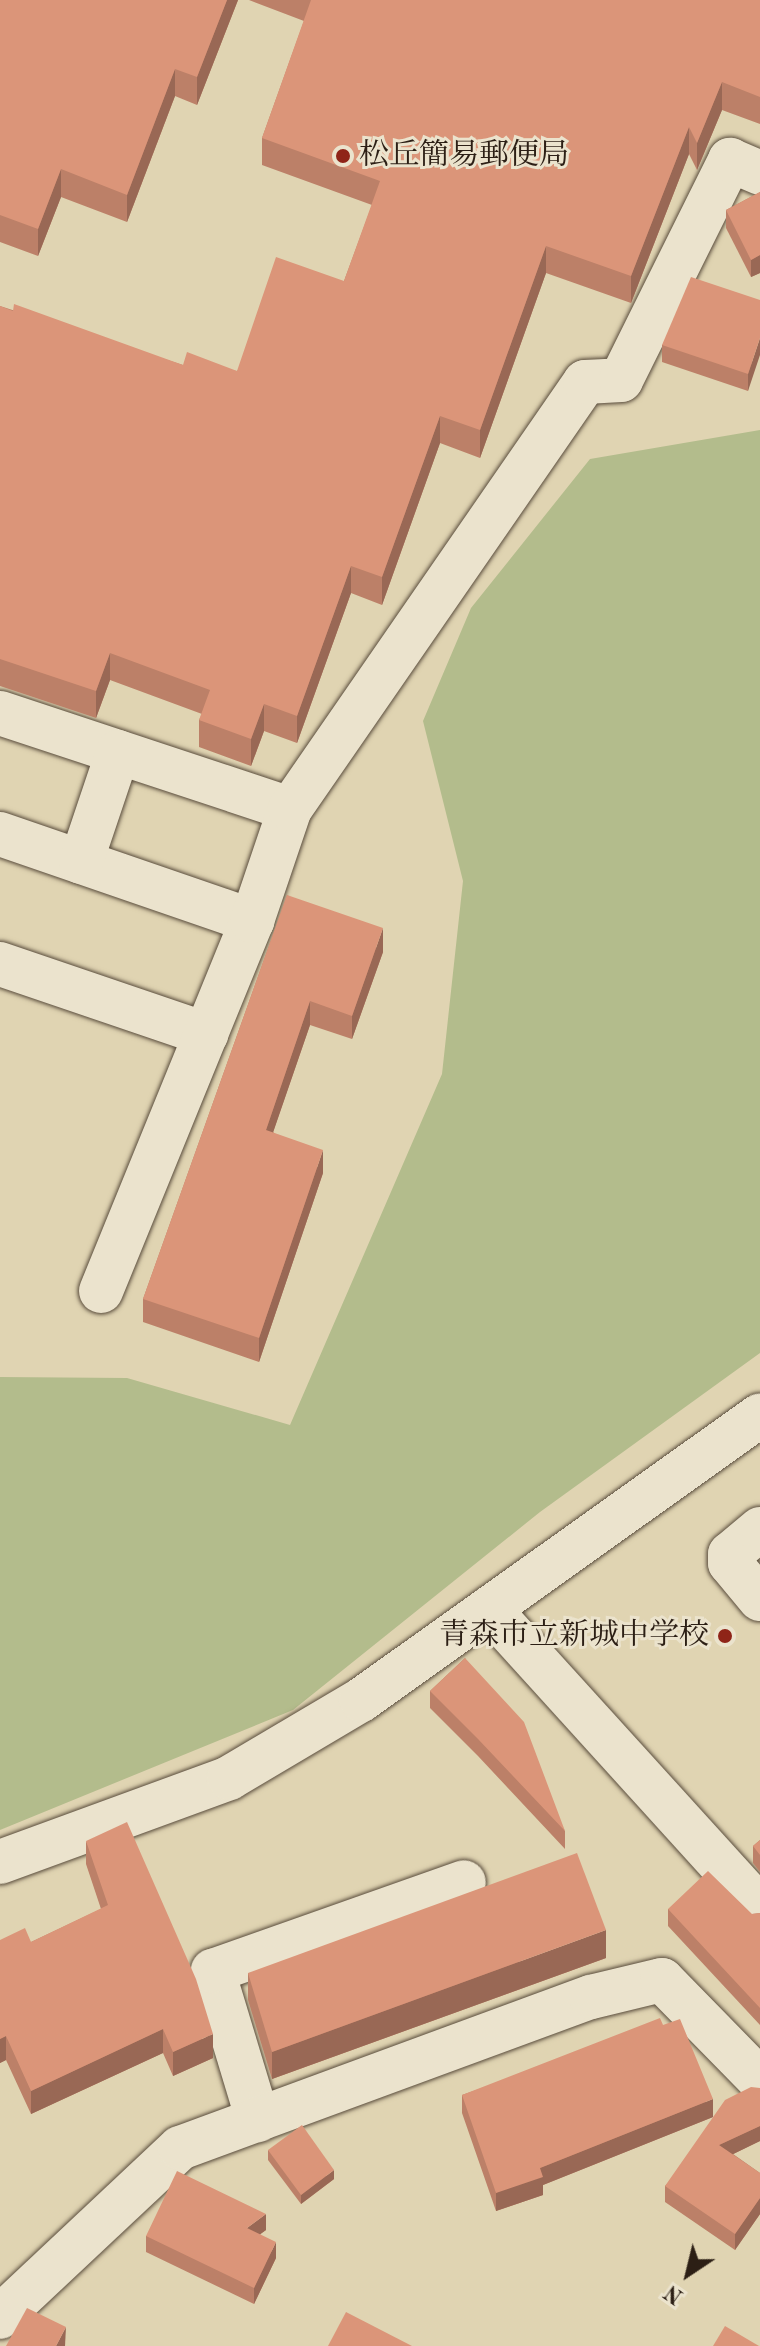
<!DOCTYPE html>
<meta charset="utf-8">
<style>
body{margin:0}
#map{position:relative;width:760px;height:2346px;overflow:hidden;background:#e0d4b2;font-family:"Old Standard TT","Noto Serif JP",serif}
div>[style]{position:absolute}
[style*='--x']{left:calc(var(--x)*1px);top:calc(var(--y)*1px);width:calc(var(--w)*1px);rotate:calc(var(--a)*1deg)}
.green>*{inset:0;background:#b3bc8c}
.roads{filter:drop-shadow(0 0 2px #594c3c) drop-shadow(0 0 2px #594c3c)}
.minor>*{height:44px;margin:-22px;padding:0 22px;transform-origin:22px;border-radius:22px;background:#ebe3cd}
.wall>*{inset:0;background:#bc8068}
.shaded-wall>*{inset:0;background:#996855}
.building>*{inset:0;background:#db9579}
.dots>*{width:22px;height:22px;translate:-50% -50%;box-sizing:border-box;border:4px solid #ebe3cd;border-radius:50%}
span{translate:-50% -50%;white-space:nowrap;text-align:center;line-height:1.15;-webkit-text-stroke:6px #ebe3cd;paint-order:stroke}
.poi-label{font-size:30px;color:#2c1f15}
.left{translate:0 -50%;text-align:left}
.right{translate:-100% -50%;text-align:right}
.north{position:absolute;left:648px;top:2234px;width:80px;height:80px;-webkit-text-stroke:6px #ebe3cd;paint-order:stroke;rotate:215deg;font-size:22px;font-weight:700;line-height:32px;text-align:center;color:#2c1f15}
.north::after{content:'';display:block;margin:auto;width:28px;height:36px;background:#2c1f15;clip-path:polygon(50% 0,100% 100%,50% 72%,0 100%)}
</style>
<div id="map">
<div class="green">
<div style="clip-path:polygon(760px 430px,760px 1353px,540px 1512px,293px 1710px,0 1830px,0 1377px,127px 1378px,290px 1425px,442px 1074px,463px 881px,423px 721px,471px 608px,590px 459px)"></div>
</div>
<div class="roads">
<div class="minor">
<div style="--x:0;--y:713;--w:305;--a:18.3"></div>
<div style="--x:0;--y:834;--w:267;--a:19"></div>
<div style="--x:81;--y:862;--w:116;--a:-71.4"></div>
<div style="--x:0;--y:964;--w:218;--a:18.8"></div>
<div style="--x:101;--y:1291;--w:400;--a:-67.8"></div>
<div style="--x:252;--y:921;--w:118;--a:-71.3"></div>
<div style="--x:290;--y:809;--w:519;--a:-55.36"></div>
<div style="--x:585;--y:382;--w:36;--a:-3"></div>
<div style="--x:621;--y:380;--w:246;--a:-63.6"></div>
<div style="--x:730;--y:160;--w:33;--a:23"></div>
<div style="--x:760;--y:1529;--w:39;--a:140"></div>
<div style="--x:730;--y:1554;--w:9;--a:90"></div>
<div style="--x:730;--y:1563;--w:47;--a:50.2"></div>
<div style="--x:489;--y:1609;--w:404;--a:47.8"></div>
<div style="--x:0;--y:1862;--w:244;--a:-20.1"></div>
<div style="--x:229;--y:1778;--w:153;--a:-30.6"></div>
<div style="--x:361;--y:1700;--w:490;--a:-35.5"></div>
<div style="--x:258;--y:2120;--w:156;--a:-106.8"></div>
<div style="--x:213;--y:1971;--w:266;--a:-19.5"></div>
<div style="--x:0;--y:2317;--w:247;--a:-43.2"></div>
<div style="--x:180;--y:2148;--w:438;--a:-20.2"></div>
<div style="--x:591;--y:1997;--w:73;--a:-13.5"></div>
<div style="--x:662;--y:1980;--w:140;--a:45.6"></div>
</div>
</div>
<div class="wall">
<div style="clip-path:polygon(0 0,238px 0,197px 105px,175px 96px,127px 222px,61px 197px,38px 256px,0 242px)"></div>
<div style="clip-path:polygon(249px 0,760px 0,760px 124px,722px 110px,697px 170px,689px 154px,631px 303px,546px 273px,480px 458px,440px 443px,382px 605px,351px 593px,297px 743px,264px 731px,251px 766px,199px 747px,199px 720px,202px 714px,110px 680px,96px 718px,0 686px,0 306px,183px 365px,237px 371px,344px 281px,372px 205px,262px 165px,262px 138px,304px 21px)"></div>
<div style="clip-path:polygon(760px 192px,760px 273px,751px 277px,726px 228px,726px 210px)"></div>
<div style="clip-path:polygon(760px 300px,748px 391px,662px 362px,662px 345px)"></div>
<div style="clip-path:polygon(287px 895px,383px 952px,352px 1039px,310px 1025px,273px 1132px,323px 1173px,259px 1362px,143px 1322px,143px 1299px)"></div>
<div style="clip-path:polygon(465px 1658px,565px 1831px,565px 1849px,478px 1756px,430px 1708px,430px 1691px)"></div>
<div style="clip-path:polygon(760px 1840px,760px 1872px,753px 1863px,753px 1846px)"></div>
<div style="clip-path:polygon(86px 1841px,213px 2058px,173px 2076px,163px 2053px,31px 2114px,6px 2060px,0 2063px,0 1940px,31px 1942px,101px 1909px,86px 1864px)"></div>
<div style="clip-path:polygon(668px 1909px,752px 1914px,760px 1913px,760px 2025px,668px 1926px)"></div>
<div style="clip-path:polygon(606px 1958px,272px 2079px,248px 2000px,248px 1973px)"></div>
<div style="clip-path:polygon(663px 2025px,713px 2117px,543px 2185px,543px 2195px,496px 2211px,462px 2113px,462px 2095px)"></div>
<div style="clip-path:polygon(760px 2088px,760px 2141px,733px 2154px,760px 2173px,760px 2214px,735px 2250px,665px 2202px,665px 2186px)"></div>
<div style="clip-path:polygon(268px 2150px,334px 2179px,301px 2204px,268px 2160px)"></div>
<div style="clip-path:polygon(266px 2230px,260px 2234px,276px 2258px,254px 2304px,146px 2252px,146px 2236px)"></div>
</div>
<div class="shaded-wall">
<div style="clip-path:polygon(227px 0,238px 0,197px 105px,197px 77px)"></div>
<div style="clip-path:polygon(175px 69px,175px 96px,127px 222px,127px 195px)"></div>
<div style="clip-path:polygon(722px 82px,722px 110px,697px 170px,697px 143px)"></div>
<div style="clip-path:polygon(689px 127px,689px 154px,631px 303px,631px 276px)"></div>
<div style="clip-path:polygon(61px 169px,61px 197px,38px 256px,38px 229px)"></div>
<div style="clip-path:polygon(546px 246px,546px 273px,480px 458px,480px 430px)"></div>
<div style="clip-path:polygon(760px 255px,760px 273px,751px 277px,751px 260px)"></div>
<div style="clip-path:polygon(760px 338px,760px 355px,748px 391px,748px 374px)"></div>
<div style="clip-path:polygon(440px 416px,440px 443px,382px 605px,382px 577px)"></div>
<div style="clip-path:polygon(351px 566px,351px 593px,297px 743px,297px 716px)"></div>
<div style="clip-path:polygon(110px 653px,110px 680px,96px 718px,96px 691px)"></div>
<div style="clip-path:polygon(264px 704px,264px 731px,251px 766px,251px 739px)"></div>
<div style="clip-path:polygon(383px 928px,383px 952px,352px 1039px,352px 1016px)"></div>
<div style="clip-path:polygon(310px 1001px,310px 1025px,266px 1153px,266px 1130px)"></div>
<div style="clip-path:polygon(323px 1150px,323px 1173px,259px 1362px,259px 1338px)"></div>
<div style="clip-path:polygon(606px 1930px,606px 1958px,272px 2079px,272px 2052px)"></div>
<div style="clip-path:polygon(163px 2029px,163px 2053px,31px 2114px,31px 2091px)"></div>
<div style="clip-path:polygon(213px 2034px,213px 2058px,173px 2076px,173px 2052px)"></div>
<div style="clip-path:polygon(6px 2036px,6px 2060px,0 2063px,0 2039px)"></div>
<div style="clip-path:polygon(713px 2099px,713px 2117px,543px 2185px,543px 2195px,496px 2211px,496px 2193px,540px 2168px)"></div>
<div style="clip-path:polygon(760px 2126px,760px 2141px,719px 2161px,719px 2145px)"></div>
<div style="clip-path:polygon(334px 2170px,334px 2179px,301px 2204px,301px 2195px)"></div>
<div style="clip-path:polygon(760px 2198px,760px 2214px,735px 2250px,735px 2234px)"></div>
<div style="clip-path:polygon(266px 2214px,266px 2230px,247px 2244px,247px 2228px)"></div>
<div style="clip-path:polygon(276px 2242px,276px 2258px,254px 2304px,254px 2288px)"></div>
<div style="clip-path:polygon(66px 2327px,65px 2346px,56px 2346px)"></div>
</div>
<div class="building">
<div style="clip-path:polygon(0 0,227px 0,197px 77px,175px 69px,127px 195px,61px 169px,38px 229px,0 215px)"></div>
<div style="clip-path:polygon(311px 0,760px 0,760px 97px,722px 82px,697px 143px,689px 127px,631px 276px,546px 246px,480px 430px,440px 416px,382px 577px,351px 566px,297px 716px,264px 704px,251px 739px,199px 720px,210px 690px,110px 653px,96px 691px,0 659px,0 306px,13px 311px,14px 304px,183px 365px,187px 352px,237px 371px,276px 257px,344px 281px,380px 181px,262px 138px)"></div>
<div style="clip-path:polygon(760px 192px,760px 255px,751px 260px,726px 210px)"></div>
<div style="clip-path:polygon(691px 277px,760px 300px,760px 338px,748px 374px,662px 345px)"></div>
<div style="clip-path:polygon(287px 895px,383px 928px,352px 1016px,310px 1001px,266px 1130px,323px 1150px,259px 1338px,143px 1299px)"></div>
<div style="clip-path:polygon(465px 1658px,524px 1722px,565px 1831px,478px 1739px,430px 1691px)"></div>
<div style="clip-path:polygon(127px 1822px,196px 1979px,213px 2034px,173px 2052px,163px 2029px,31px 2091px,6px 2036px,0 2039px,0 1940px,25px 1928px,31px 1942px,108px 1905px,86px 1841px)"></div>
<div style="clip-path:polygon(760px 1840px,760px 1855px,753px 1846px)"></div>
<div style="clip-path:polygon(577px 1853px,606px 1930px,272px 2052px,248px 1973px)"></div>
<div style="clip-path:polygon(708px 1871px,752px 1914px,760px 1913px,760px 2008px,668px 1909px)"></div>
<div style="clip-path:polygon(660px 2018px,663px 2025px,680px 2019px,713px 2099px,540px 2168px,543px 2177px,496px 2193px,462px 2095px)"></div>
<div style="clip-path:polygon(751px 2087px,760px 2088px,760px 2126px,719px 2145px,760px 2173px,760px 2198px,735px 2234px,665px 2186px,725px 2100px)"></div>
<div style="clip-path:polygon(302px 2125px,334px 2170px,301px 2195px,268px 2150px)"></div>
<div style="clip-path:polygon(177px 2171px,266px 2214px,247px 2228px,276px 2242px,254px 2288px,146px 2236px)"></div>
<div style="clip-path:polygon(27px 2308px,66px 2327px,56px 2346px,6px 2346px)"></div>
<div style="clip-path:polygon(346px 2312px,412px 2346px,328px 2346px)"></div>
<div style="clip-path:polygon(725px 2326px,759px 2346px,713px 2346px)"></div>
</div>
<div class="dots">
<div style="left:343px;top:156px;background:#8f2418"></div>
<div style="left:725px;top:1636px;background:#8f2418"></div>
</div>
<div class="poi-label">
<span class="left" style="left:359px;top:156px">松丘簡易郵便局</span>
<span class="right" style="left:709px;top:1636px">青森市立新城中学校</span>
</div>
<div class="north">N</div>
</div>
